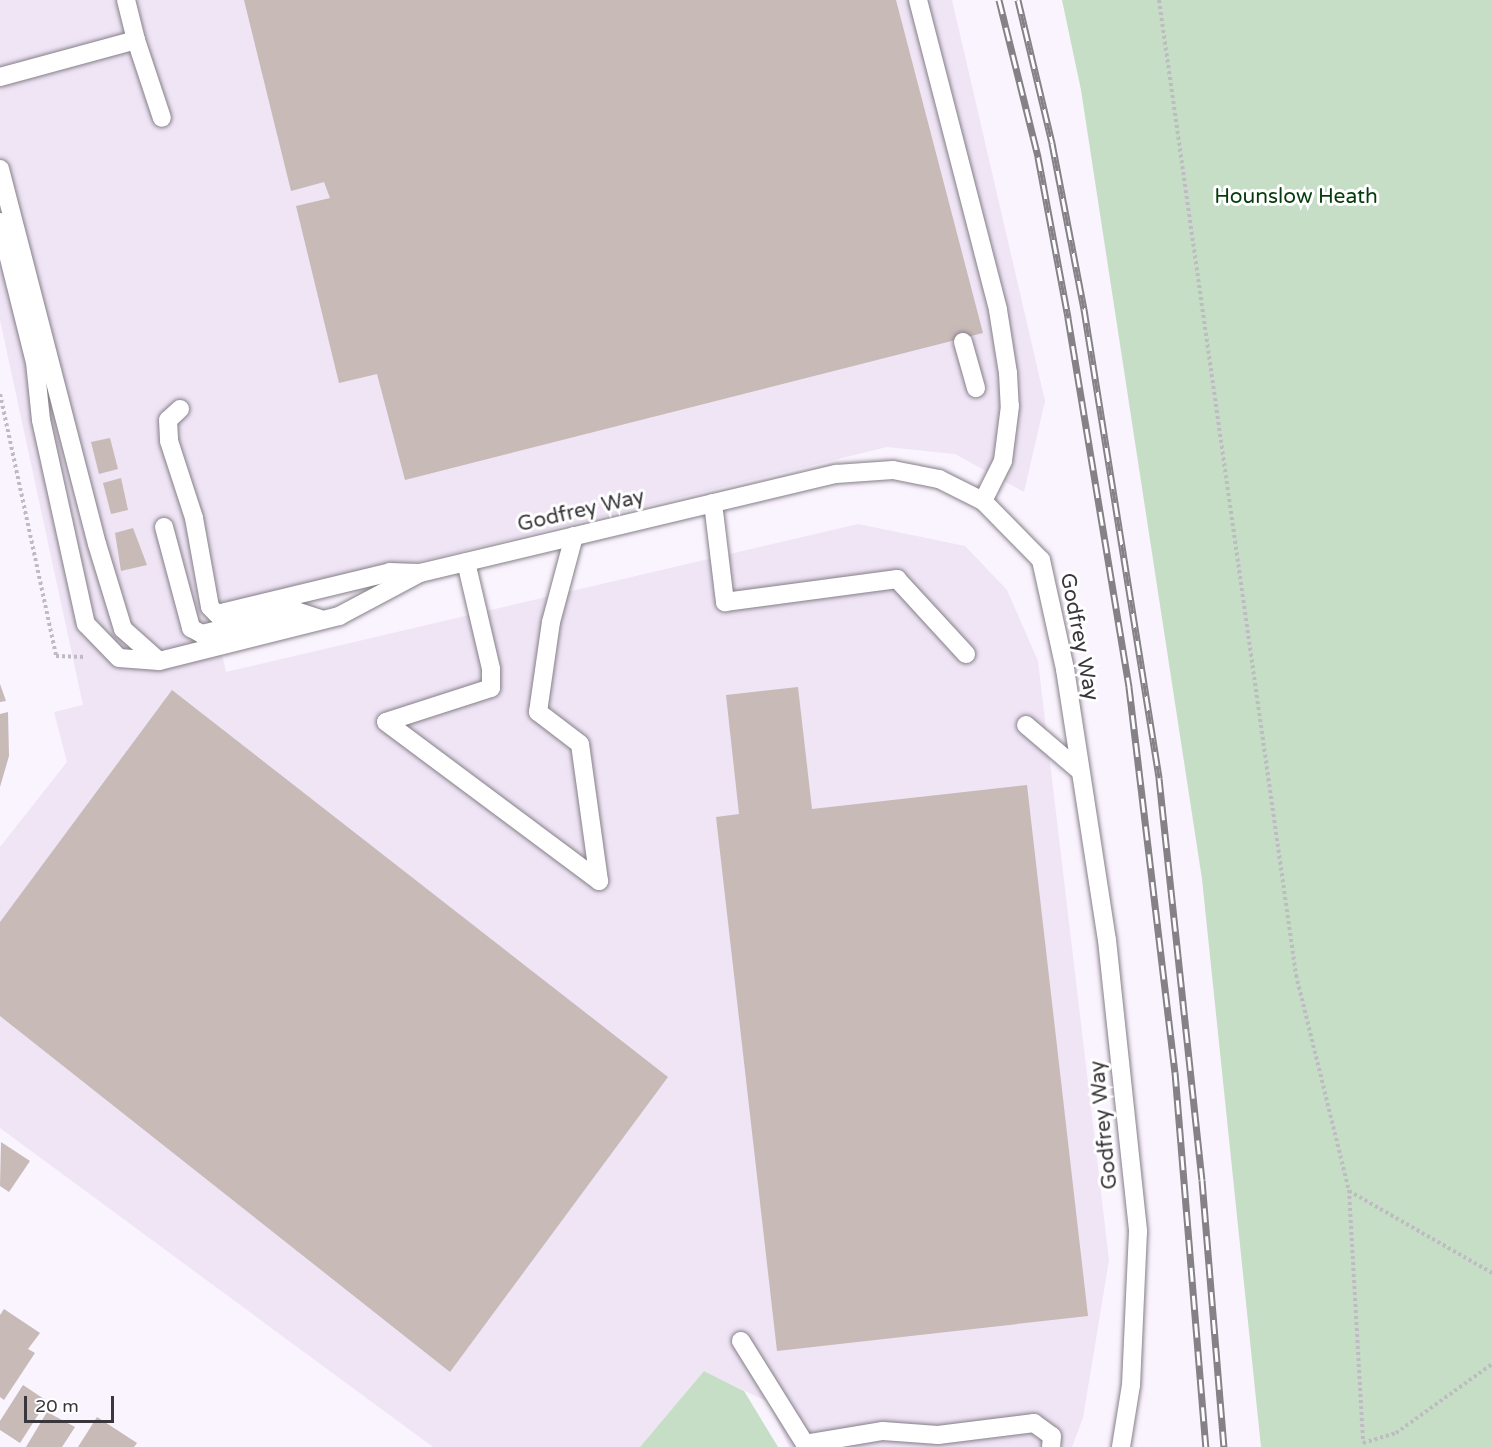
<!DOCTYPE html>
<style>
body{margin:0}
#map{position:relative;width:1492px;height:1447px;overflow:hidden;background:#faf4fe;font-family:"Varela Round",sans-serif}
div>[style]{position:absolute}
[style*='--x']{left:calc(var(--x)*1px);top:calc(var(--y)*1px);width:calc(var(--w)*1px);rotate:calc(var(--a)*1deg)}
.built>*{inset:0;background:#efe5f5}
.green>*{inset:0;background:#c6ddc6}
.building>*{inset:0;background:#c7bab7}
.path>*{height:4px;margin-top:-2px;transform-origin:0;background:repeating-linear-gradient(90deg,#bfbbc3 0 3px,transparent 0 6px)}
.roads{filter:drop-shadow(0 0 2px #857f88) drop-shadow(0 0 2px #857f88)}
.lane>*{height:18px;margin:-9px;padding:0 9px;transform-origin:9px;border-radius:9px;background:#fff}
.rail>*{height:7px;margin-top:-3.5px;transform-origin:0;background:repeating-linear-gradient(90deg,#fff 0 14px,#858187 0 28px);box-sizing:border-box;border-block:2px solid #858187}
span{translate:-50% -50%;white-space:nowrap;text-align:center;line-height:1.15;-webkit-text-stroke:6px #fff;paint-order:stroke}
.park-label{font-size:21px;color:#063c0d}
.street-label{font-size:21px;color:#39373b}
.scale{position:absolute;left:24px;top:1396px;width:90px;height:27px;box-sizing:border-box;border:3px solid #39373b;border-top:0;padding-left:8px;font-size:18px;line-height:21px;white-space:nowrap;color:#39373b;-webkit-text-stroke:4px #fff;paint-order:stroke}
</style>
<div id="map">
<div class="built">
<div style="clip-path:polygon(0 0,952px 0,1045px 401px,1024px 492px,955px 454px,887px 447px,212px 612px,226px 672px,858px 524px,965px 546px,1007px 590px,1038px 661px,1109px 1260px,1083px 1418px,1072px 1447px,789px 1447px,768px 1402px,704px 1371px,640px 1447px,433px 1447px,0 1128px,0 847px,67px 762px,54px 712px,83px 705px,0 320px)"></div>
</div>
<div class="green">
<div style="clip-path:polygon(1062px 0,1492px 0,1492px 1447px,1261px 1447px,1202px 879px,1081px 90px)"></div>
<div style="clip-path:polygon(704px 1371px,744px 1391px,778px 1447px,640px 1447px)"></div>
</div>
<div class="building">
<div style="clip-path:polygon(244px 0,896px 0,983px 333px,405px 480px,377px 374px,339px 383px,296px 206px,330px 198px,324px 182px,291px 191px)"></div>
<div style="clip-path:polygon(110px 438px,118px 469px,99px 474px,91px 442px)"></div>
<div style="clip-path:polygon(121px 478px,128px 510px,111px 514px,103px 483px)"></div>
<div style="clip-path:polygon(133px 528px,147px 565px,121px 571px,115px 533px)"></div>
<div style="clip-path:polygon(0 684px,6px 701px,0 702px)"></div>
<div style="clip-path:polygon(798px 687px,812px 809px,1027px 785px,1088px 1316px,777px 1351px,716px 817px,739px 814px,726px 695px)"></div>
<div style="clip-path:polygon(172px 690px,668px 1077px,450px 1372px,0 1016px,0 922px)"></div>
<div style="clip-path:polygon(8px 712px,9px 756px,0 787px,0 714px)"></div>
<div style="clip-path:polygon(1px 1142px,30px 1161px,9px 1192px,0 1186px)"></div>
<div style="clip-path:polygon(4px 1309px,40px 1333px,28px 1349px,35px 1353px,4px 1400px,0 1397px,0 1315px)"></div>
<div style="clip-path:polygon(23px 1385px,47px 1401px,20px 1443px,0 1430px,0 1421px)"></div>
<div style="clip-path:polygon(47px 1412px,75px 1427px,62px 1447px,26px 1447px)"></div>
<div style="clip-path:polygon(97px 1417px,137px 1443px,134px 1447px,78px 1447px)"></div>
</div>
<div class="path">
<div style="--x:1159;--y:0;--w:985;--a:82"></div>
<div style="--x:1296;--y:975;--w:221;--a:76.2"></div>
<div style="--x:1349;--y:1190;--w:253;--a:86.8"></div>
<div style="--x:1363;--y:1443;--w:34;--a:-17"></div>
<div style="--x:1396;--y:1433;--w:118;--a:-35.7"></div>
<div style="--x:0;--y:394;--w:268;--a:77.9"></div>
<div style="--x:56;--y:656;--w:29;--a:2"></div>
<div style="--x:1349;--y:1191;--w:165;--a:29.8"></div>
</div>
<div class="roads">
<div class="lane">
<div style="--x:918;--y:0;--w:320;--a:75.5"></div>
<div style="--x:998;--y:310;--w:64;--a:81"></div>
<div style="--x:1008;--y:373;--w:33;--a:87"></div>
<div style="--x:1010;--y:406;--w:55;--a:97.3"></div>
<div style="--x:1003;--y:461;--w:45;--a:116.6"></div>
<div style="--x:136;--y:40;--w:82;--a:71.6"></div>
<div style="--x:0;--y:77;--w:141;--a:-15.2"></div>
<div style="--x:136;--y:40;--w:41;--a:-104"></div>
<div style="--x:0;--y:169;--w:387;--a:75.5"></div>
<div style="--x:97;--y:544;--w:89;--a:73"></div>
<div style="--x:123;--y:629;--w:48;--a:41.6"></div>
<div style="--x:0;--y:222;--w:144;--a:76"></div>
<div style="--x:35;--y:362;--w:58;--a:84.1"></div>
<div style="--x:41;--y:420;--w:209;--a:77.6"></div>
<div style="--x:86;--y:624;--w:47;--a:45.9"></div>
<div style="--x:119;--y:658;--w:40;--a:4.3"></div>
<div style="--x:159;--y:661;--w:186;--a:-14"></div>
<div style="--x:339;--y:616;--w:92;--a:-28"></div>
<div style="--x:420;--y:573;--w:428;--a:-13.4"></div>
<div style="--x:836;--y:474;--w:57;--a:-4"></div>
<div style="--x:893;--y:470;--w:47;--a:11.1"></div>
<div style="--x:939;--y:479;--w:49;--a:26.6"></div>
<div style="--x:983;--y:501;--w:83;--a:45.5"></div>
<div style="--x:1041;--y:560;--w:112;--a:77.6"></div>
<div style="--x:1065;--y:669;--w:274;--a:81.2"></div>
<div style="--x:1107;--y:940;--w:293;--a:83.9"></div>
<div style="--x:1138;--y:1231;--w:154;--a:92.6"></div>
<div style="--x:1131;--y:1385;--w:63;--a:99.2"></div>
<div style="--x:963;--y:342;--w:48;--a:74.2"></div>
<div style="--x:180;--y:409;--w:16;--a:137"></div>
<div style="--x:168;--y:420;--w:21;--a:87"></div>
<div style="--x:169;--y:441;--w:81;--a:72"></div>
<div style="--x:194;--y:518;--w:90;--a:79.8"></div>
<div style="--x:210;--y:607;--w:10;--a:45"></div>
<div style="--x:217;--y:614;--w:178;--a:-13.6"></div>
<div style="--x:390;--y:572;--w:28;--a:2"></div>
<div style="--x:713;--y:503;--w:100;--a:83.1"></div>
<div style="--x:725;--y:602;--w:174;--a:-7.6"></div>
<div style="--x:897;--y:579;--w:102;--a:47.4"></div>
<div style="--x:164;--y:527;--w:105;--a:75"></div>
<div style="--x:191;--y:628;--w:13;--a:29"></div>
<div style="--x:202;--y:634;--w:97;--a:-13.7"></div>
<div style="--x:296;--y:611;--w:25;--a:18"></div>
<div style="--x:466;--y:562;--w:110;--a:76.8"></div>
<div style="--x:491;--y:669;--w:19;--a:90"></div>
<div style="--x:491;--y:688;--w:110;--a:162.1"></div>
<div style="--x:386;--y:722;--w:266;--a:36.7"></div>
<div style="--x:599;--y:881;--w:138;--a:-97.9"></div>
<div style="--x:580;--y:744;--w:53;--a:-142.7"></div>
<div style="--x:538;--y:712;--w:91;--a:-81.8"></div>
<div style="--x:551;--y:622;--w:89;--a:-75"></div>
<div style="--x:1026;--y:725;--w:71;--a:40.4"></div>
<div style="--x:741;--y:1341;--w:125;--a:58.1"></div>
<div style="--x:805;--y:1444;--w:79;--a:-9.5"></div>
<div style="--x:883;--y:1431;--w:55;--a:4.2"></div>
<div style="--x:938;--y:1435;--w:97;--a:-7.1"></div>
<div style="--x:1034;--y:1423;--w:22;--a:36"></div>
<div style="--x:1052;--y:1436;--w:11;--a:95"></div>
</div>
</div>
<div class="rail">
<div style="--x:999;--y:0;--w:162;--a:76"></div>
<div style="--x:1038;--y:157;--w:164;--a:79.4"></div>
<div style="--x:1068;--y:318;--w:374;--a:80.6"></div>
<div style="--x:1129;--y:687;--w:388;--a:83.2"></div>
<div style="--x:1175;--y:1072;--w:376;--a:85.3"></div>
<div style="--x:1018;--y:0;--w:147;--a:76.6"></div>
<div style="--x:1052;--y:143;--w:169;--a:79.1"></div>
<div style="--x:1084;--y:309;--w:475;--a:80.9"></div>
<div style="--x:1159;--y:778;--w:404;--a:83.9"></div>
<div style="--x:1202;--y:1180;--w:268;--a:85.3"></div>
</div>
<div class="park-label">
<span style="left:1296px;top:197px">Hounslow Heath</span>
</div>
<div class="street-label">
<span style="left:581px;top:511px;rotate:-13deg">Godfrey Way</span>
<span style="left:1079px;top:637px;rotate:79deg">Godfrey Way</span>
<span style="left:1104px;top:1125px;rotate:-96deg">Godfrey Way</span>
</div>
<div class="scale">20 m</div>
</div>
